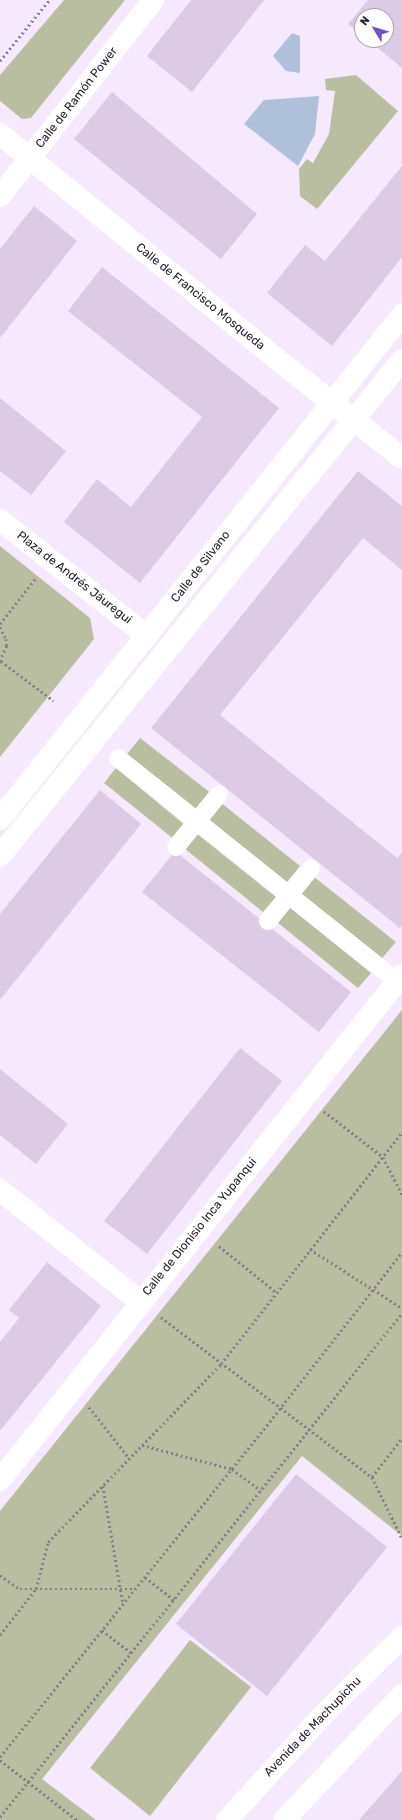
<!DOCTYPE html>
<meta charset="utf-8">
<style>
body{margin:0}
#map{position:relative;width:402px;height:1820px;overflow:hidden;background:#f6e8fd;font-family:Rubik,sans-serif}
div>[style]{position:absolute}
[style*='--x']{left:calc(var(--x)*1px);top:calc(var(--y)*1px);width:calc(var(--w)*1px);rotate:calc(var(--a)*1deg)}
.green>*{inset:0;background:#babea0}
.water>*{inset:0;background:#afc0db}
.building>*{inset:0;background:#ddcbe6}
.path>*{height:2.5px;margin-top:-1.25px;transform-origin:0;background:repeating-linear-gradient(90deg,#877e8c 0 2px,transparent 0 5px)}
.pedestrian>*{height:18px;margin:-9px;padding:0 9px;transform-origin:9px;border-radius:9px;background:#fff}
.minor>*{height:22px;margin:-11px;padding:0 11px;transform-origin:11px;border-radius:11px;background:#fff}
.tertiary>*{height:22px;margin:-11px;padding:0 11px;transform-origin:11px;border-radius:11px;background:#fff}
span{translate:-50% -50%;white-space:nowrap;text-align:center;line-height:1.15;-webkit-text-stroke:4px #fff;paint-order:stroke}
.street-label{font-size:12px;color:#262029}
.north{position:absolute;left:354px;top:8px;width:40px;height:40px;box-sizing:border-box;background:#fff;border:1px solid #a8a6a9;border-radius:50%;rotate:308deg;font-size:11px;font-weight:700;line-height:16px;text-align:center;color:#262029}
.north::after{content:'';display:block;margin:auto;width:14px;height:18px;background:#734fc8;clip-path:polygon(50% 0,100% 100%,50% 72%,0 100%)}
</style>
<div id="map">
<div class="green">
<div style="clip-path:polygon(64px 0,125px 0,31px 118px,22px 119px,0 101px,0 75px)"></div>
<div style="clip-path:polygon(356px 75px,398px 111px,317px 209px,300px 196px,299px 169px,307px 159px,313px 163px,329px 134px,335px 91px,326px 90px,325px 79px)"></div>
<div style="clip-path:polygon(0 546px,90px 618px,94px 639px,0 757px)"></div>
<div style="clip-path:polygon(140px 738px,212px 794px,199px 811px,127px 754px)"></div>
<div style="clip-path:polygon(116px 768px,186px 826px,175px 840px,104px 783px)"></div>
<div style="clip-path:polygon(220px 802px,300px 866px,287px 882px,207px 819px)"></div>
<div style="clip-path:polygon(196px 833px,276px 897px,263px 912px,184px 848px)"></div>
<div style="clip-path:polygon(313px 876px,396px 942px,382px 958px,300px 893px)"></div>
<div style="clip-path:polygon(289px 907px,371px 973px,358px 988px,277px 922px)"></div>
<div style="clip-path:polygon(402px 1010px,402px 1536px,302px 1456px,42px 1779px,96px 1820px,0 1820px,0 1511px)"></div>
<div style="clip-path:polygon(190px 1640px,251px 1687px,150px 1816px,90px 1768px)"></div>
</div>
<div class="water">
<div style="clip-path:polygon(292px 33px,300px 36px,300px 73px,286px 71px,273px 56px)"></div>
<div style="clip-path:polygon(319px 96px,315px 134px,298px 166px,244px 124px,264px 100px)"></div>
</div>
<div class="building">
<div style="clip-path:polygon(191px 0,264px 0,192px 92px,147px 56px)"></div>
<div style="clip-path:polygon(368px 0,402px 0,402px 68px,368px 40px,386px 40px,386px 16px,362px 16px,362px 35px,348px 24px)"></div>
<div style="clip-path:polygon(112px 92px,257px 214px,221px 259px,74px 139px)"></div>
<div style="clip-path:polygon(402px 166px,402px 257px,332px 346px,267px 293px,305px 245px,325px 261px)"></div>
<div style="clip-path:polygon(34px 206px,77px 241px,0 338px,0 249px)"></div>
<div style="clip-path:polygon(102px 267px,279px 408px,140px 583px,64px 522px,97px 479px,131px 507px,202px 417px,68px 311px)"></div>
<div style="clip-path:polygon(0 398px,66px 451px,31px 495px,0 471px)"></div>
<div style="clip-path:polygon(358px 471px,402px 506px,402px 570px,363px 538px,220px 715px,397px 858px,402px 853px,402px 925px,400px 928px,151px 728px)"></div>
<div style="clip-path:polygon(100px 790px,141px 824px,0 1000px,0 914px)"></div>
<div style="clip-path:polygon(175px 851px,351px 992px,319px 1032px,142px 892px)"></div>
<div style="clip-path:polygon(240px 1048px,282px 1081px,147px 1254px,104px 1221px)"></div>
<div style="clip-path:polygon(0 1069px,68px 1124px,36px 1164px,0 1135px)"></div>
<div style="clip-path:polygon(47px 1262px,101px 1306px,0 1431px,0 1342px,19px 1318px,9px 1310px)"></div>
<div style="clip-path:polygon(296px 1474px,387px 1547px,267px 1696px,176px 1624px)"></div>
<div style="clip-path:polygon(402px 1771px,402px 1820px,359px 1820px)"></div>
</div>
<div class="path">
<div style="--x:0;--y:61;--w:78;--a:-51.2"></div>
<div style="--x:0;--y:624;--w:57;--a:-52.1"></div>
<div style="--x:0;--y:627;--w:13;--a:63"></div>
<div style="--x:6;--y:639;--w:7;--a:82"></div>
<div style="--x:7;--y:646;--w:17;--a:115"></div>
<div style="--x:1;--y:661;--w:66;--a:37"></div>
<div style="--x:324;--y:1111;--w:75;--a:37.9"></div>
<div style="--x:383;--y:1157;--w:42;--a:62.8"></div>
<div style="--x:219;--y:1246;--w:73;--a:38.9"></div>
<div style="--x:310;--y:1249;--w:109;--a:32.7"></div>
<div style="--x:161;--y:1317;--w:265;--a:37.2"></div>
<div style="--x:372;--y:1477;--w:49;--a:-52.4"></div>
<div style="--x:89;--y:1407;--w:65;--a:51.9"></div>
<div style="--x:142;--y:1445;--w:93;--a:14.9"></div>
<div style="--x:232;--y:1469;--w:36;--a:36"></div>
<div style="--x:372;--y:1477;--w:68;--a:63.8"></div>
<div style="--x:103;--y:1486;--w:119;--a:80.3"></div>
<div style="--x:0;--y:1575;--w:24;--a:35"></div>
<div style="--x:20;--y:1589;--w:115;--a:0"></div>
<div style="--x:145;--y:1577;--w:37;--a:38"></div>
<div style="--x:102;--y:1630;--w:37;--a:38"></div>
<div style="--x:0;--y:1635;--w:58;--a:-52"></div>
<div style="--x:36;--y:1589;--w:49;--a:-75.7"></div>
<div style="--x:48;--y:1542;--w:248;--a:-45.8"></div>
<div style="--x:221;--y:1364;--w:294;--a:-52"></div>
<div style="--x:0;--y:1757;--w:445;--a:-51.2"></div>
<div style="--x:279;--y:1410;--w:200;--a:-52.1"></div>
<div style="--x:0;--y:1760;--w:98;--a:37.9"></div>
<div style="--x:0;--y:1817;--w:645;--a:-51.42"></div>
</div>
<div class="pedestrian">
<div style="--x:118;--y:758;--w:344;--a:38.7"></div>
<div style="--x:176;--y:847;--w:68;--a:-50.9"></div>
<div style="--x:268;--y:921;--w:68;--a:-50.9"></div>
</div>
<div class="minor">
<div style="--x:0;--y:134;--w:376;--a:39.1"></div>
<div style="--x:292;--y:371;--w:140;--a:38.3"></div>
<div style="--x:0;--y:196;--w:249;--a:-52"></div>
<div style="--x:0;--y:520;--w:187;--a:38.3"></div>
<div style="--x:0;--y:1190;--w:180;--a:38.5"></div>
<div style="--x:0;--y:1480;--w:645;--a:-51.48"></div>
</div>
<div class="tertiary">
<div style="--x:0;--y:819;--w:645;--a:-51.42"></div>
<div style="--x:0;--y:856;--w:638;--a:-50.98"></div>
<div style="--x:227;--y:1820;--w:139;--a:-47.6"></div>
<div style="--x:321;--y:1717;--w:114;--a:-44.6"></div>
<div style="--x:284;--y:1820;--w:172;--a:-46.7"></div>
</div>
<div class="street-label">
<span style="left:77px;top:98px;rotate:-52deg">Calle de Ramón Power</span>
<span style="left:200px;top:297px;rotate:39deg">Calle de Francisco Mosqueda</span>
<span style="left:201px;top:567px;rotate:-52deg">Calle de Silvano</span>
<span style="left:74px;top:578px;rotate:38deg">Plaza de Andrés Jáuregui</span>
<span style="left:200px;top:1227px;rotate:-51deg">Calle de Dionisio Inca Yupanqui</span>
<span style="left:313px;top:1727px;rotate:-46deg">Avenida de Machupichu</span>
</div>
<div class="north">N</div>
</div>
